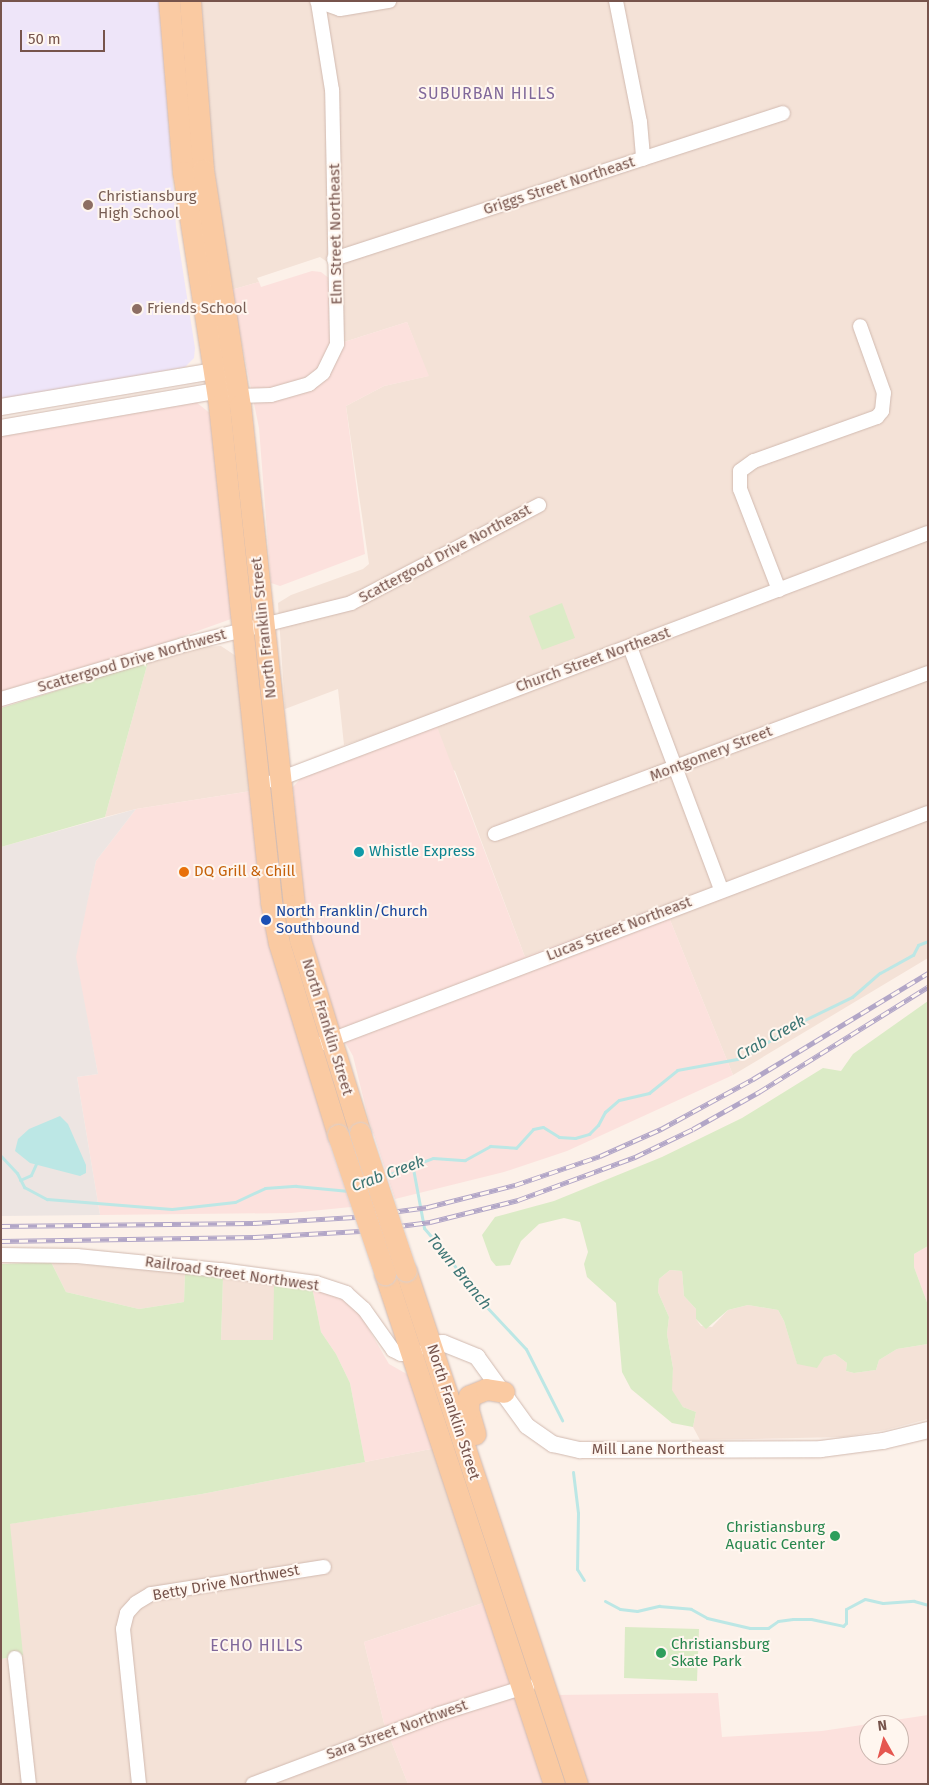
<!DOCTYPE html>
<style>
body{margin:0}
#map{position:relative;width:929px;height:1785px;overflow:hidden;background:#fcf1e9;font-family:"Fira Sans",sans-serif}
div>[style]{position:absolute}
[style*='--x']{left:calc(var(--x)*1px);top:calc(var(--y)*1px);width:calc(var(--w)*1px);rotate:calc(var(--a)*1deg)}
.residential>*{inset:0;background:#f4e2d7}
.commercial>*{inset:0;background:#fce1dd}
.industrial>*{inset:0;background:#ede5e2}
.education>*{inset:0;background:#eee5f9}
.green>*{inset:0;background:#dbebc6}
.water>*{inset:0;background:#bce7e5}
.stream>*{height:3px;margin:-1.5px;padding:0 1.5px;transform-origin:1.5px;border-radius:1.5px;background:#bce7e5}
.roads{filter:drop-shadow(0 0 1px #d1bab0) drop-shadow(0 0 1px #d1bab0)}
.minor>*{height:14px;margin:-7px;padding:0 7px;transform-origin:7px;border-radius:7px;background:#fff}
.tertiary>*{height:16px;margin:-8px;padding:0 8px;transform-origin:8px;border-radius:8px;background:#fff}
.primary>*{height:21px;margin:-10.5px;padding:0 10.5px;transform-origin:10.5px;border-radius:10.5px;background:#facaa2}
.rail>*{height:5px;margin-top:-2.5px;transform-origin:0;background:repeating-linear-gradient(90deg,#fff6ef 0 9px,#b2a6c7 0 18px);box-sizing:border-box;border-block:1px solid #b2a6c7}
.bridges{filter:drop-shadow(0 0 1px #d9cfcd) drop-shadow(0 0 1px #d9cfcd)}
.primary-bridge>*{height:21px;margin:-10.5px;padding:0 10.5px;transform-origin:10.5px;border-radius:10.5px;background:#facaa2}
.dots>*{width:14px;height:14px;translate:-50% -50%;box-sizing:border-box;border:2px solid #fff6ef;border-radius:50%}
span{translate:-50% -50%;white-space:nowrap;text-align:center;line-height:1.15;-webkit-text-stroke:4px #fff6ef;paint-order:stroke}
.street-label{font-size:15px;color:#77544c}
.education-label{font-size:15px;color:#785e54}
.left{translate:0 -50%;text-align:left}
.culture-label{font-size:15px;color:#0d838f}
.food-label{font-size:15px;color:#c56008}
.transit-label{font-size:15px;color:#164399}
.leisure-label{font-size:15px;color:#27864d}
.right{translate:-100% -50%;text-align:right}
.neighbourhood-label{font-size:16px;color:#80689a;letter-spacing:1px}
.water-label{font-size:16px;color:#3c7574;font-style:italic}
.frame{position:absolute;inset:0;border:2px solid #77544c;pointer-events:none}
.north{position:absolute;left:859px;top:1715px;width:50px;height:50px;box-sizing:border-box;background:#fff6ef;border:1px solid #c9b5ae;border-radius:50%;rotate:353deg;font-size:14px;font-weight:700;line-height:20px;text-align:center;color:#77544c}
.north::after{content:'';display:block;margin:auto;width:18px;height:22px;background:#e5564f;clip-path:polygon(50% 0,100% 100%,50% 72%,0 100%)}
.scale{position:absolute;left:20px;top:30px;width:85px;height:22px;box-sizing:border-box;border:2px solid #77544c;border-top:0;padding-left:6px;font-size:15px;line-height:18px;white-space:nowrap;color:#77544c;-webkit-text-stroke:4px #fff6ef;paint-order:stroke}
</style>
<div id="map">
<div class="residential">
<div style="clip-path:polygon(199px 1px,928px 1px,928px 958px,733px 1075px,664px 905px,525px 957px,455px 771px,382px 733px,344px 745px,338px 689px,285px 709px,278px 603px,291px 595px,363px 569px,369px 564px,346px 406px,384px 386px,428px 376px,407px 322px,344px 342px,341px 271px,320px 257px,257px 278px,259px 282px,231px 290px,209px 132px)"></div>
<div style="clip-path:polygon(221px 646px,236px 656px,251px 791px,136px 809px,105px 817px,148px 662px,201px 647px)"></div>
<div style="clip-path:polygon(51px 1262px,185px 1273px,184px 1302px,139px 1309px,66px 1292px)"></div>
<div style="clip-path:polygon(670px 1270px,682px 1271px,684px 1296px,696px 1309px,696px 1319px,701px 1326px,712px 1327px,728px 1310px,748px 1305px,778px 1310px,784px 1321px,797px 1363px,835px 1354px,847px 1363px,846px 1371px,854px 1373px,876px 1370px,879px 1360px,897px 1349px,928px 1344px,928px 1419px,886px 1430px,843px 1437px,700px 1440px,693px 1427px,696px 1412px,683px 1407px,671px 1390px,673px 1368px,667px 1334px,669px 1317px,658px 1292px,659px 1279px)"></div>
<div style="clip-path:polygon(223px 1278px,274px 1284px,274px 1340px,221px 1340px)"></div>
<div style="clip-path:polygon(436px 1448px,486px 1602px,364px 1642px,384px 1723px,408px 1784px,1px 1784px,1px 1659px,22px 1655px,9px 1524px,202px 1494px)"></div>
</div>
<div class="commercial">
<div style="clip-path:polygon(312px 271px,321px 272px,330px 279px,332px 341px,344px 342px,407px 322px,429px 376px,384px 386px,346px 406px,365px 554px,280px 586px,271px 583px,259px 428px,231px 290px,259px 282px,261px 287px)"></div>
<div style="clip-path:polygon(196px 402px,211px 414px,233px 614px,231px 619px,156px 646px,1px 691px,1px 435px)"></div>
<div style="clip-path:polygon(436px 724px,525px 957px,664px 905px,733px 1075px,567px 1151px,504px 1172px,395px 1199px,368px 1117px,353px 1056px,331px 1017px,308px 938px,293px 787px,302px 777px)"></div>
<div style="clip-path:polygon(251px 791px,351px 1207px,291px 1213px,100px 1215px,77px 1077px,98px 1074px,75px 957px,96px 861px,136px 809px)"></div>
<div style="clip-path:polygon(928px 1246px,928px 1305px,914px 1267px,914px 1254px)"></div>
<div style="clip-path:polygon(312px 1287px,333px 1294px,357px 1309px,389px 1364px,412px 1377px,436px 1448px,365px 1462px,350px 1383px,336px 1354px,321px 1332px)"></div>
<div style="clip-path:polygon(486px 1602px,547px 1784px,408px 1784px,384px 1723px,364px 1642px)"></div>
<div style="clip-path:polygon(evenodd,718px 1693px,722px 1737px,822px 1731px,928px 1715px,928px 1784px,585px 1784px,555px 1695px,718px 1693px,869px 1725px,899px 1725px,899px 1755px,869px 1755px,869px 1725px)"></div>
</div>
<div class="industrial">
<div style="clip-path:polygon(136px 809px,96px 861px,76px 957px,98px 1074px,77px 1077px,100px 1215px,1px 1216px,1px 847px)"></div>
</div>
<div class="education">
<div style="clip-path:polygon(1px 1px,160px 1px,176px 227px,195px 348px,194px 358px,185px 367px,1px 401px)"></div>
</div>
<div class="green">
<div style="clip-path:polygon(562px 603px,575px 638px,542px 650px,529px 616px)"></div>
<div style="clip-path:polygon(148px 662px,105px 817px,1px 847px,1px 708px)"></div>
<div style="clip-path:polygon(928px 1001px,928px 1246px,914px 1254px,914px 1267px,928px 1305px,928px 1344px,897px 1349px,879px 1360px,876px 1370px,854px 1373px,846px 1371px,847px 1363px,835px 1354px,824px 1357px,817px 1368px,797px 1364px,784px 1321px,778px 1310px,748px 1305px,728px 1310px,706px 1329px,696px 1319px,696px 1309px,684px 1296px,682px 1271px,670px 1270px,659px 1279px,658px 1292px,669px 1317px,667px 1334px,673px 1368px,672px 1390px,683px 1407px,696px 1412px,693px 1427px,672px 1423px,631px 1389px,622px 1372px,616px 1303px,587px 1277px,584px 1264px,588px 1252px,580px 1222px,564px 1218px,539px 1224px,521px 1241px,510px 1265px,496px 1266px,491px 1260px,482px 1235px,495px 1217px,554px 1201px,662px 1157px,742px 1118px,823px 1068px,841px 1071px,853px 1054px)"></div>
<div style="clip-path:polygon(51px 1262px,66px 1292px,139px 1309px,184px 1302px,185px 1273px,223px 1278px,221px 1340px,273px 1340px,274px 1284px,312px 1287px,321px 1332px,336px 1354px,350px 1383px,365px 1462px,202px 1494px,10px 1524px,23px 1655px,1px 1659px,1px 1264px)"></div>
<div style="clip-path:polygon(625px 1627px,699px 1629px,697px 1681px,624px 1678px)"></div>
</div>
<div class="water">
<div style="clip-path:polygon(60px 1116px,68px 1124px,86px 1165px,86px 1173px,80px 1176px,30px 1163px,15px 1151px,18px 1139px,29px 1129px)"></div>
</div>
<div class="stream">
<div style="--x:1;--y:1156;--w:23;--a:47"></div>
<div style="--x:17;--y:1173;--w:16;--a:63"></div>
<div style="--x:24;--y:1187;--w:26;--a:28"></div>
<div style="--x:47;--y:1199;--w:125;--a:4.6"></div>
<div style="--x:172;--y:1209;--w:63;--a:-6.3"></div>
<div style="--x:235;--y:1202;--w:33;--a:-25"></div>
<div style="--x:265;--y:1188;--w:31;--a:-4"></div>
<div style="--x:296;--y:1186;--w:53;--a:5.4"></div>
<div style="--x:412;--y:1163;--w:66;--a:79.5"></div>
<div style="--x:424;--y:1228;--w:42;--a:49.8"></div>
<div style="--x:451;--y:1260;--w:31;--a:58"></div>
<div style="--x:467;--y:1286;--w:86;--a:46.9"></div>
<div style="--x:526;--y:1349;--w:80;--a:63.1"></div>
<div style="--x:382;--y:1177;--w:54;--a:-20.4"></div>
<div style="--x:433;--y:1158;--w:32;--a:4"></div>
<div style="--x:465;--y:1160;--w:29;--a:-29"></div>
<div style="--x:490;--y:1146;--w:26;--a:4"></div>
<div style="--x:516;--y:1148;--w:25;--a:-48"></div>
<div style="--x:533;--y:1129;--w:10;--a:-11"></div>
<div style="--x:543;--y:1127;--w:19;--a:32"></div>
<div style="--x:559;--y:1137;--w:16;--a:4"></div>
<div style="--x:575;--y:1138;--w:15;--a:-16"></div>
<div style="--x:589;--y:1134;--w:13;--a:-45"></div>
<div style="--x:598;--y:1125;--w:15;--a:-62"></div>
<div style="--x:605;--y:1112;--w:18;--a:-41"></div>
<div style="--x:619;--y:1100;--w:31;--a:-13"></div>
<div style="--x:649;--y:1093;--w:36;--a:-39"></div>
<div style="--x:677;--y:1070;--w:61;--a:-10.4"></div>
<div style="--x:737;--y:1059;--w:21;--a:-25"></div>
<div style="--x:756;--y:1050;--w:41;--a:-34.1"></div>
<div style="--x:790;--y:1027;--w:69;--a:-25.8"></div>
<div style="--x:852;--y:997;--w:37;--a:-41"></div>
<div style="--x:880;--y:973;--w:38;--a:-29"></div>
<div style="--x:913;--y:955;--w:11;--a:-63"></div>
<div style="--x:918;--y:945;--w:11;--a:-22"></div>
<div style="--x:20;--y:1180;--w:12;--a:-24"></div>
<div style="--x:31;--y:1175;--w:12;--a:-66"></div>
<div style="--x:573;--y:1472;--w:41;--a:83"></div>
<div style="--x:578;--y:1513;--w:56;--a:91"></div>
<div style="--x:577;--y:1569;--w:13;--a:58"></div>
<div style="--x:605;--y:1601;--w:17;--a:28"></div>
<div style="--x:620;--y:1609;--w:17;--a:7"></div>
<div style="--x:637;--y:1611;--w:23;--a:-13"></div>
<div style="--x:659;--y:1606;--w:32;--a:5"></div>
<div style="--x:691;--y:1609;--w:18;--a:29"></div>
<div style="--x:707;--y:1618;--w:44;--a:13.1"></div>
<div style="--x:750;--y:1628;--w:18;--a:0"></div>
<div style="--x:768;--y:1628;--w:12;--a:-35"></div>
<div style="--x:778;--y:1621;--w:15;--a:-8"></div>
<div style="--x:793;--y:1619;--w:18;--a:0"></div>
<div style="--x:811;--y:1619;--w:33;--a:12"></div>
<div style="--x:843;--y:1626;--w:4;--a:-45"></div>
<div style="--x:846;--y:1623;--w:14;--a:-90"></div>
<div style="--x:846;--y:1609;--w:21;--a:-28"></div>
<div style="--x:865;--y:1599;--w:18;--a:13"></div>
<div style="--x:883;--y:1603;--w:31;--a:-4"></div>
<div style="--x:914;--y:1601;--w:15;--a:16"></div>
</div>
<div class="roads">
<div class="minor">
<div style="--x:317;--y:1;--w:24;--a:19"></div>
<div style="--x:340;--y:9;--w:50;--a:-9.3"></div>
<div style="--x:616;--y:1;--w:123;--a:78.8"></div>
<div style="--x:640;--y:122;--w:37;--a:85"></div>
<div style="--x:334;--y:259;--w:472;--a:-18"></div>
<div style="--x:239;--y:396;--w:32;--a:-2"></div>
<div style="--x:271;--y:395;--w:40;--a:-16"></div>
<div style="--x:309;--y:384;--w:18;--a:-38"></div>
<div style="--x:323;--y:373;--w:32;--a:-64"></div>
<div style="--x:337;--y:344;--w:254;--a:-91.1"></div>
<div style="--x:332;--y:90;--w:88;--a:-99.1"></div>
<div style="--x:779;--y:590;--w:108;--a:-111.1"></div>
<div style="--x:740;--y:489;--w:18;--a:-90"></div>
<div style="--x:740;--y:471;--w:17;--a:-36"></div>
<div style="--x:754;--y:461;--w:131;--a:-19.7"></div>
<div style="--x:877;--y:417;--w:8;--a:-50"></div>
<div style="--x:882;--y:411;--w:18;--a:-84"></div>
<div style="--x:884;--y:393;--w:71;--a:-109.7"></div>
<div style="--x:630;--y:647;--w:259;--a:69.4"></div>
<div style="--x:1;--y:699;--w:190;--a:-16.5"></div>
<div style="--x:183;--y:645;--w:173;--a:-14"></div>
<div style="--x:351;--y:603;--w:212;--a:-27.5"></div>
<div style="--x:274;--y:781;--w:699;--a:-20.77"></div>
<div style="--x:495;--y:834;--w:462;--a:-20.4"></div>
<div style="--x:323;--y:1043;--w:647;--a:-20.82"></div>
<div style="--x:1;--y:1255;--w:76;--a:0.8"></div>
<div style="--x:77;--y:1256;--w:145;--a:5.6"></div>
<div style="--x:221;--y:1270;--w:96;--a:7.8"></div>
<div style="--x:316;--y:1283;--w:32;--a:18"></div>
<div style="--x:346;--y:1293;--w:24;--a:42"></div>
<div style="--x:364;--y:1309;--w:50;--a:54.7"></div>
<div style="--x:393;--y:1350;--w:9;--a:27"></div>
<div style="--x:401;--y:1354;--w:16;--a:-7"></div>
<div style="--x:15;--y:1658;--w:127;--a:83.7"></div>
<div style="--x:139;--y:1784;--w:156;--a:-95.9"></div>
<div style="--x:123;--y:1629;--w:16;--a:-76"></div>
<div style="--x:127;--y:1613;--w:13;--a:-48"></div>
<div style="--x:136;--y:1603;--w:17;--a:-31"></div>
<div style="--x:151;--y:1594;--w:175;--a:-8.9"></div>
<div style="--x:253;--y:1784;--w:199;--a:-20.6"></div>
<div style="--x:439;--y:1714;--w:93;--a:-17.5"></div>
</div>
<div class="tertiary">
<div style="--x:1;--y:407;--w:215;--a:-9.6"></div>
<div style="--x:213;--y:371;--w:11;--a:45"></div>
<div style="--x:1;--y:428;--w:218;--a:-9.8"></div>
<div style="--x:216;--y:391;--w:12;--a:9"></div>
<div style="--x:431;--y:1344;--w:12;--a:-5"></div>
<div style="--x:443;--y:1343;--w:37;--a:22"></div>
<div style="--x:477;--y:1357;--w:85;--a:54.1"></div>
<div style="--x:527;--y:1426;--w:32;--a:35"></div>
<div style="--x:553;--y:1444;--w:28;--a:13"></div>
<div style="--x:580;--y:1450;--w:241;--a:-0.2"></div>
<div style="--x:821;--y:1449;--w:63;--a:-7.4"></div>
<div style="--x:883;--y:1441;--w:46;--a:-13.7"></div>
</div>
<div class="primary">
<div style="--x:169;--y:1;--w:172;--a:85.3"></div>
<div style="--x:183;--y:172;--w:236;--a:81.2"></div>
<div style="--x:219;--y:405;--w:500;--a:84"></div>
<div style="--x:271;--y:902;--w:42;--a:79"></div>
<div style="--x:279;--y:943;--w:201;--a:72.9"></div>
<div style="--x:190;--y:1;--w:169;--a:85.6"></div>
<div style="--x:203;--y:170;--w:238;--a:81.1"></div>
<div style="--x:240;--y:405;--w:503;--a:83.84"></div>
<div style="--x:294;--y:905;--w:36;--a:80"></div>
<div style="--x:300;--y:940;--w:202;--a:72.7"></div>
<div style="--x:406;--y:1271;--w:541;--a:71.57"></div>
<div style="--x:385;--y:1274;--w:537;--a:71.67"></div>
<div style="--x:475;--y:1434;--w:25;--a:-106"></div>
<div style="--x:468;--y:1410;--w:14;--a:-86"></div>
<div style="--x:469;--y:1396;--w:18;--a:-22"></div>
<div style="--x:486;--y:1389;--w:18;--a:9"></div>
</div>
</div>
<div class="rail">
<div style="--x:1;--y:1226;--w:252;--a:-0.7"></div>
<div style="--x:253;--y:1223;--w:102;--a:-3.4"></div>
<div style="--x:355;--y:1217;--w:74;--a:-7.8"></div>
<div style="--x:428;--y:1207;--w:90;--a:-14.2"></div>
<div style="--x:515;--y:1185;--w:90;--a:-18.8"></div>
<div style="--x:600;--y:1156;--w:67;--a:-23.9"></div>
<div style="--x:661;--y:1129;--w:105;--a:-28.5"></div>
<div style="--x:753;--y:1079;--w:205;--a:-31.2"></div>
<div style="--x:1;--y:1241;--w:254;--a:-0.9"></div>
<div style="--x:255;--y:1237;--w:105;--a:-3.3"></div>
<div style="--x:360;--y:1231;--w:71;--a:-7.3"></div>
<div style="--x:430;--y:1222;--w:91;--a:-14"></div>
<div style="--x:518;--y:1200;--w:125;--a:-20.2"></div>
<div style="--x:635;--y:1157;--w:64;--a:-25.8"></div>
<div style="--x:693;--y:1129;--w:76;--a:-29.3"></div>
<div style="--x:759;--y:1092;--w:199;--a:-31.9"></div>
</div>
<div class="bridges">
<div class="primary-bridge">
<div style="--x:360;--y:1133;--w:145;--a:71.6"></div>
<div style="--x:338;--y:1135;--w:147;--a:71.3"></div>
</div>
</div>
<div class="dots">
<div style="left:88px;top:205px;background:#8d6e63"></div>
<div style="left:137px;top:309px;background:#8d6e63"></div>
<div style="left:359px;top:852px;background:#0f9aa8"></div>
<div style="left:184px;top:872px;background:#e8710a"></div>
<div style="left:266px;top:920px;background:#1a4fb4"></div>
<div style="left:835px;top:1536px;background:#2e9e5b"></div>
<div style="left:661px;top:1653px;background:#2e9e5b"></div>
</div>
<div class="street-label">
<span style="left:559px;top:186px;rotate:-18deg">Griggs Street Northeast</span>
<span style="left:336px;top:234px;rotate:-91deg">Elm Street Northeast</span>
<span style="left:445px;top:554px;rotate:-28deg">Scattergood Drive Northeast</span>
<span style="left:264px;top:628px;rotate:-96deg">North Franklin Street</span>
<span style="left:593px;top:660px;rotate:-20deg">Church Street Northeast</span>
<span style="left:132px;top:661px;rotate:-16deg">Scattergood Drive Northwest</span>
<span style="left:711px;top:754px;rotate:-21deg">Montgomery Street</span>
<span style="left:619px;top:929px;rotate:-21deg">Lucas Street Northeast</span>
<span style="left:327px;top:1027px;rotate:73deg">North Franklin Street</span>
<span style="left:232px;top:1274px;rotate:8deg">Railroad Street Northwest</span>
<span style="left:453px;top:1412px;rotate:72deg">North Franklin Street</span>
<span style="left:658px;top:1450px">Mill Lane Northeast</span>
<span style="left:226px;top:1583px;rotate:-10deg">Betty Drive Northwest</span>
<span style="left:397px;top:1730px;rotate:-20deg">Sara Street Northwest</span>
</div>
<div class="education-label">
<span class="left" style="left:98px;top:205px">Christiansburg<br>High School</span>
<span class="left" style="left:147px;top:309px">Friends School</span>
</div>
<div class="culture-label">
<span class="left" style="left:369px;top:852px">Whistle Express</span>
</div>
<div class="food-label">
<span class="left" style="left:194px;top:872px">DQ Grill &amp; Chill</span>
</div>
<div class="transit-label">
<span class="left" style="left:276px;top:920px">North Franklin/Church<br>Southbound</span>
</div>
<div class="leisure-label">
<span class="right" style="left:825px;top:1536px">Christiansburg<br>Aquatic Center</span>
<span class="left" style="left:671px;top:1653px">Christiansburg<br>Skate Park</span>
</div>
<div class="neighbourhood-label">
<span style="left:487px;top:94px">SUBURBAN HILLS</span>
<span style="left:257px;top:1646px">ECHO HILLS</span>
</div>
<div class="water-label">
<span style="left:771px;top:1038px;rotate:-29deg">Crab Creek</span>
<span style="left:388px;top:1174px;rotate:-20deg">Crab Creek</span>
<span style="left:459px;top:1272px;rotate:51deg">Town Branch</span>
</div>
<div class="frame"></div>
<div class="north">N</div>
<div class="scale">50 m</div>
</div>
